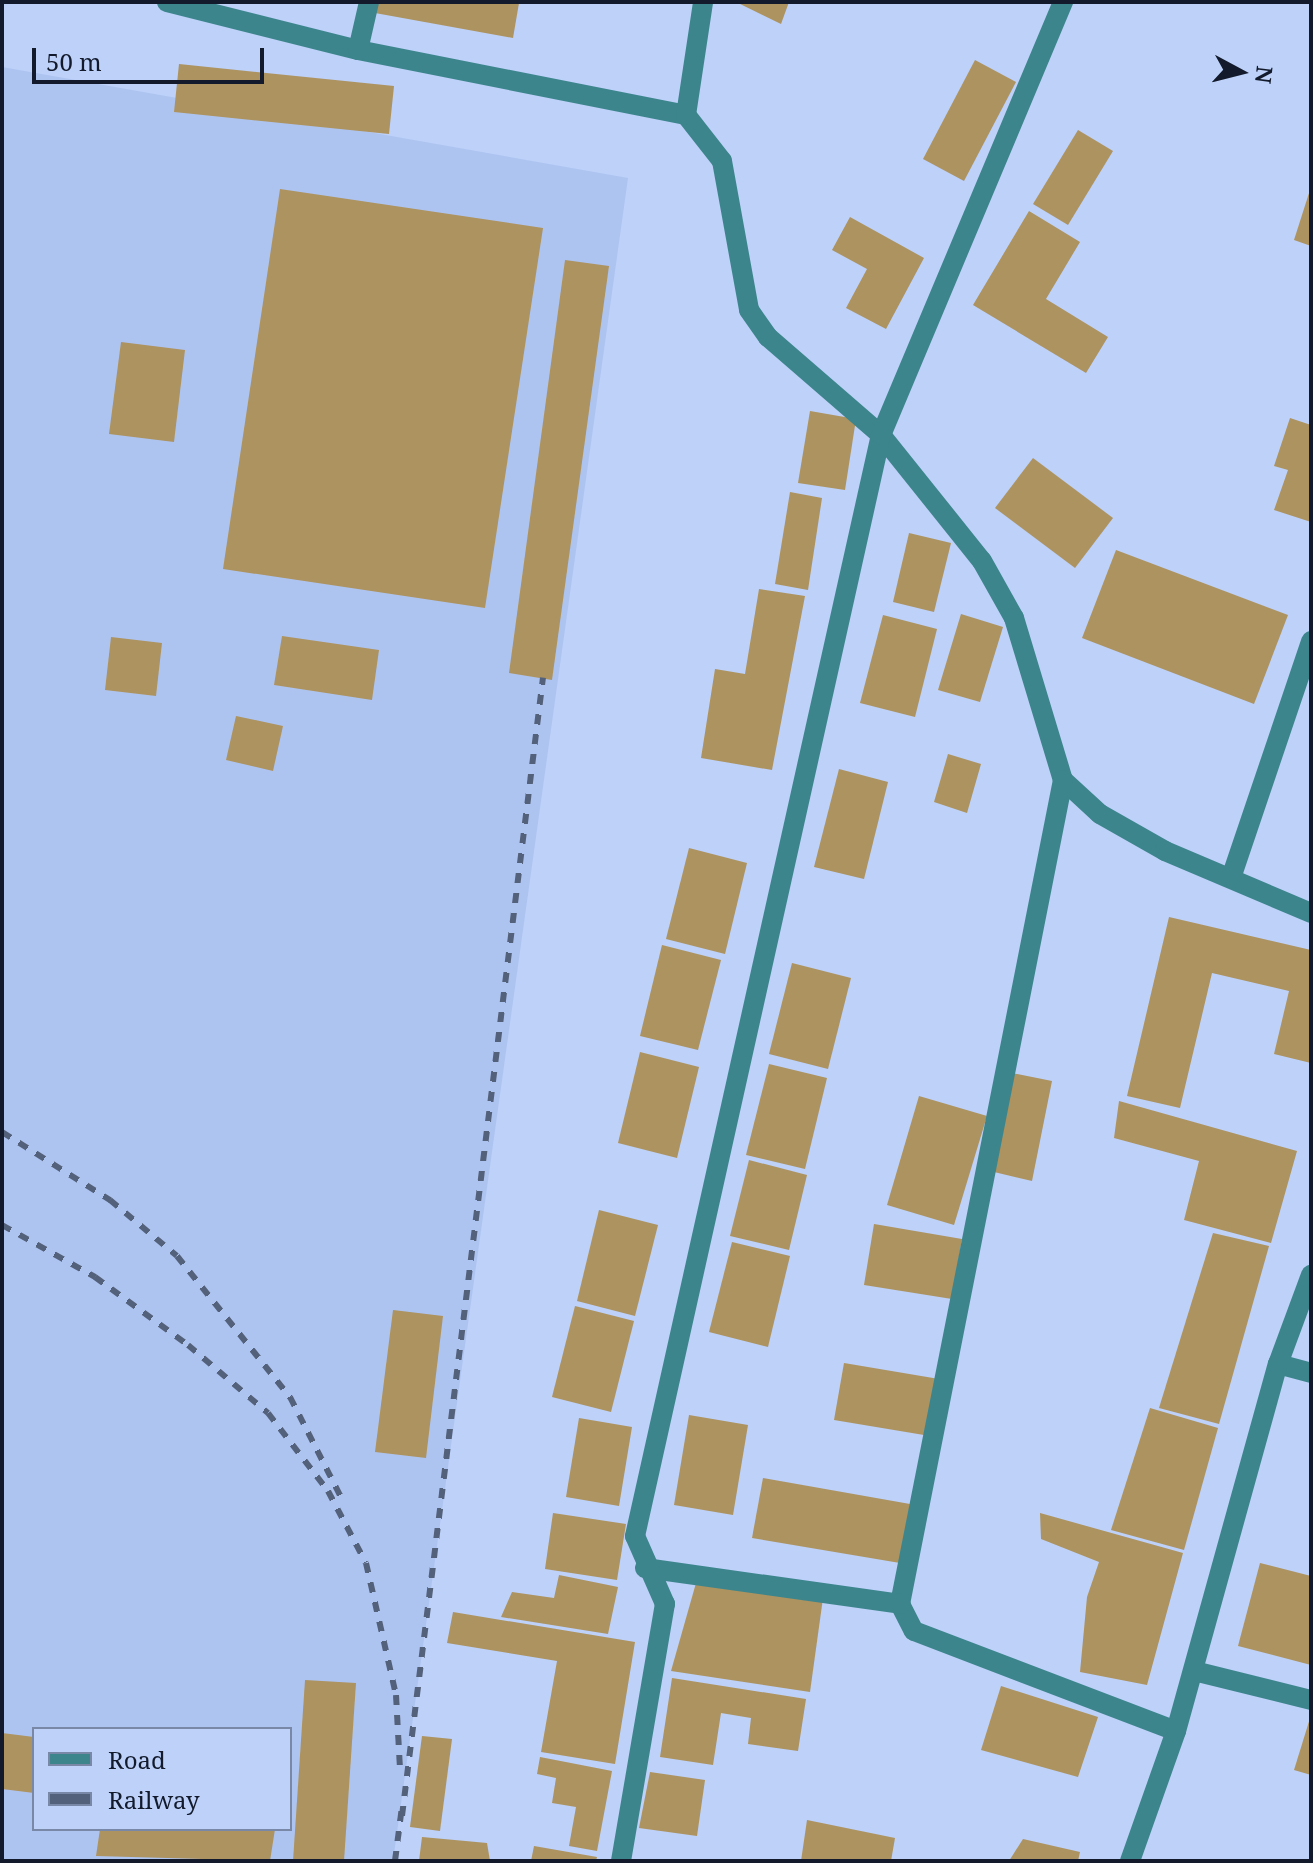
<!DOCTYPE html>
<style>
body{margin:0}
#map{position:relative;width:1313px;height:1863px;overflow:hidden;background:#bdd1f9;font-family:"Noto Serif",serif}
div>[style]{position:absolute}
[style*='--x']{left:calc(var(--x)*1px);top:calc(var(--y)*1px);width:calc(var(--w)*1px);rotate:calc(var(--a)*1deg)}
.built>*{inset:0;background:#aec4f0}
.building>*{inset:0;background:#ad9360}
.minor>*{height:20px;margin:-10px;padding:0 10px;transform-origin:10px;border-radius:10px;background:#3d858c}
.rail>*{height:6px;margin-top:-3px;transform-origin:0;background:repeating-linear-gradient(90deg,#54617b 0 10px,transparent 0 20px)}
span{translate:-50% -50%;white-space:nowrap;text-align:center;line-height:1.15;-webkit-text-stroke:8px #bdd1f9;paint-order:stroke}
.frame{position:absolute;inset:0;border:4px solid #121a2c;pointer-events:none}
.legend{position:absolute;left:32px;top:1727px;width:260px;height:104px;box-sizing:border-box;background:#bdd1f9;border:2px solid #7988a7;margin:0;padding:10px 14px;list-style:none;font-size:24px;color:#121a2c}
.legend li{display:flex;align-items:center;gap:16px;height:40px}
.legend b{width:40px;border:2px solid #7988a7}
.north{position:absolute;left:1201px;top:32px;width:80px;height:80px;-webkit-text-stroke:6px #bdd1f9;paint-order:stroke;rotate:97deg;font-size:22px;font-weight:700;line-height:32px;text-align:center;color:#121a2c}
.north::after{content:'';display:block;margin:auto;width:28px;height:36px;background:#121a2c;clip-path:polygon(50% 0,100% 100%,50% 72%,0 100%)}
.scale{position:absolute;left:32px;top:48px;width:232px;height:36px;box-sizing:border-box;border:4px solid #121a2c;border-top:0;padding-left:10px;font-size:24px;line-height:28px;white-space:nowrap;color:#121a2c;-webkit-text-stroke:6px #bdd1f9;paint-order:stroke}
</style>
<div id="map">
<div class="built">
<div style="clip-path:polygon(evenodd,2px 67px,628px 178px,393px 1861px,2px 1861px,2px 67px,34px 1729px,290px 1729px,290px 1829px,34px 1829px,34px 1729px)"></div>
</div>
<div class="building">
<div style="clip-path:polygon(377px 2px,514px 2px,519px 3px,513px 38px,375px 13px)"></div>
<div style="clip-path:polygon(736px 2px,789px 2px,781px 24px)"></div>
<div style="clip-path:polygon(975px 60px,1016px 82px,964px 181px,923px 159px)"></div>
<div style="clip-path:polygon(179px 64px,394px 86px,389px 134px,174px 112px)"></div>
<div style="clip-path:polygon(1078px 130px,1113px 151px,1068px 225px,1033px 204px)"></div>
<div style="clip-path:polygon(280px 189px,543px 228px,485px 608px,223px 569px)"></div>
<div style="clip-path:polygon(1310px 190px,1311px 190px,1311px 246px,1294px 240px)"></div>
<div style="clip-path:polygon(1029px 211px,1080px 242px,1046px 299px,1108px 337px,1086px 373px,973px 305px)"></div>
<div style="clip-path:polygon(850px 217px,924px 258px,886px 329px,846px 308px,867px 269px,832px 250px)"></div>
<div style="clip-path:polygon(565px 260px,609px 266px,552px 680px,509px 673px)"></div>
<div style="clip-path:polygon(121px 342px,185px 350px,174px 442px,109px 434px)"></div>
<div style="clip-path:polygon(810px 411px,856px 419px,845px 490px,798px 483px)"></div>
<div style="clip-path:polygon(1290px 418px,1311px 425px,1311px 522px,1274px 510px,1288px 470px,1274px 466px)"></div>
<div style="clip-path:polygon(1033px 458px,1113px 518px,1075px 568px,995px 508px)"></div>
<div style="clip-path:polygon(790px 492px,822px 498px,808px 590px,775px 584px)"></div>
<div style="clip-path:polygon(909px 533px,951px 543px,934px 612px,893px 602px)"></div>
<div style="clip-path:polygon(1116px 550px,1288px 615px,1254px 704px,1082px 638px)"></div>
<div style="clip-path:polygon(759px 589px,805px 596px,772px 770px,701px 758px,715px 669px,745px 674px)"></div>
<div style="clip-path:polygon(961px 614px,1003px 627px,980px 702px,938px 690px)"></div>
<div style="clip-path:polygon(883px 615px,937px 629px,915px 717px,860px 703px)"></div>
<div style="clip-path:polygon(282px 636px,379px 650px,372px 700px,274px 685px)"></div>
<div style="clip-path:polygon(111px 637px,162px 643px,156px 696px,105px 690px)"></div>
<div style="clip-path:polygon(236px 716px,283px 726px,273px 771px,226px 760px)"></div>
<div style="clip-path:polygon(948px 754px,981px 764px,967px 813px,934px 802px)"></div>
<div style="clip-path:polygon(839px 769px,888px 782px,864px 879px,814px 867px)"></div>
<div style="clip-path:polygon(689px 848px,747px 863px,725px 954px,666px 939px)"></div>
<div style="clip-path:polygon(1169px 917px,1311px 950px,1311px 1063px,1274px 1054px,1289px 991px,1212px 973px,1180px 1108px,1127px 1096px)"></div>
<div style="clip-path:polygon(662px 945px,721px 960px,698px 1050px,640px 1036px)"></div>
<div style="clip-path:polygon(792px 963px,851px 978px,828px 1069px,769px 1054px)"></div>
<div style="clip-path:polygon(640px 1052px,699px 1067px,677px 1158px,618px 1143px)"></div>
<div style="clip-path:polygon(769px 1064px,827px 1078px,805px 1169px,746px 1155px)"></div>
<div style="clip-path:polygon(1012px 1073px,1052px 1081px,1032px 1181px,994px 1172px)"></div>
<div style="clip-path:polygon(919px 1096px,987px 1116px,954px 1225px,887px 1205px)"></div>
<div style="clip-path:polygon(1119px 1101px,1297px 1151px,1271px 1243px,1184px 1220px,1199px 1161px,1114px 1138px)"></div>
<div style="clip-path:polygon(749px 1160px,807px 1175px,789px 1250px,730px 1236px)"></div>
<div style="clip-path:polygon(599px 1210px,658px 1225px,635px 1316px,577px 1301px)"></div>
<div style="clip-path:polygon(874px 1224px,962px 1239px,952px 1299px,864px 1285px)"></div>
<div style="clip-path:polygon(1213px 1233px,1269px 1246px,1219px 1424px,1159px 1408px)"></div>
<div style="clip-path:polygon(732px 1242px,790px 1256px,768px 1347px,709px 1332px)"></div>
<div style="clip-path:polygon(575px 1306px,634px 1321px,611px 1412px,552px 1397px)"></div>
<div style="clip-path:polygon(393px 1310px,443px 1316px,426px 1458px,375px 1452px)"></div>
<div style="clip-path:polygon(844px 1363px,939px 1379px,930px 1436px,834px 1420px)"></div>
<div style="clip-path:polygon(1150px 1408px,1218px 1428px,1184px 1550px,1111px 1530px)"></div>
<div style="clip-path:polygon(689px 1415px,748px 1425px,733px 1515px,674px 1505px)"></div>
<div style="clip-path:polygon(579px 1418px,632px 1427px,619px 1506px,566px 1497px)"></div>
<div style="clip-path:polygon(763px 1478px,910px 1504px,900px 1563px,752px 1538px)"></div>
<div style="clip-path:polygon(553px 1513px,626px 1524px,617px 1580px,545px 1569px)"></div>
<div style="clip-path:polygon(1040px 1513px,1183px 1553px,1147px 1685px,1080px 1672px,1087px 1597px,1099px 1562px,1041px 1539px)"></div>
<div style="clip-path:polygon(1260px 1563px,1311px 1576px,1311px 1665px,1238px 1646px)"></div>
<div style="clip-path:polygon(559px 1575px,618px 1587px,608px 1634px,501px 1617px,512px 1592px,554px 1598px)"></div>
<div style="clip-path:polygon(698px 1576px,823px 1598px,810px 1692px,671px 1671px)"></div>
<div style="clip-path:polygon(453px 1612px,635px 1642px,615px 1764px,541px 1752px,557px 1661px,447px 1643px)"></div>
<div style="clip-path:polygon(672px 1678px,806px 1699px,798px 1751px,748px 1744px,751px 1718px,721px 1713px,713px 1765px,660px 1757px)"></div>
<div style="clip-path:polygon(305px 1680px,356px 1683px,344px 1861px,293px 1861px)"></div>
<div style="clip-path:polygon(1001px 1686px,1098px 1717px,1078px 1777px,981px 1750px)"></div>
<div style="clip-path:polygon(1311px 1715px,1311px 1775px,1294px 1770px)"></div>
<div style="clip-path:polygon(2px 1733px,34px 1737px,34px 1793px,2px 1789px)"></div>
<div style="clip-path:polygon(422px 1736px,452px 1739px,440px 1831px,410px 1827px)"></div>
<div style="clip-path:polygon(540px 1757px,612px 1771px,597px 1851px,569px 1846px,576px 1807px,552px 1803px,556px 1778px,537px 1774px)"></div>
<div style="clip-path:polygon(650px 1772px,705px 1780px,697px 1836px,639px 1828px)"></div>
<div style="clip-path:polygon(807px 1820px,895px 1838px,891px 1861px,801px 1861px)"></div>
<div style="clip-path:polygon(100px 1829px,275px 1829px,270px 1861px,96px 1856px)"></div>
<div style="clip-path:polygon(422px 1837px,487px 1843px,490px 1861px,419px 1861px)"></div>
<div style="clip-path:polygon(1023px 1839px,1080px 1852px,1078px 1861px,1009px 1861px)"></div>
<div style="clip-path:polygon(534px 1846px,597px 1857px,596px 1861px,531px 1861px)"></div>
</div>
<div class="minor">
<div style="--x:167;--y:2;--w:197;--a:14.1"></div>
<div style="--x:358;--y:50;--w:334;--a:11.2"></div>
<div style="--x:686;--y:115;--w:58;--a:52"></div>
<div style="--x:722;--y:161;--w:151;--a:79.7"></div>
<div style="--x:749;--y:310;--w:33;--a:55"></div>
<div style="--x:768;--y:337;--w:150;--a:40.9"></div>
<div style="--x:881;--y:435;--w:161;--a:51.3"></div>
<div style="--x:982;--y:561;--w:65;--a:60.7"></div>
<div style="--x:1014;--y:618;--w:169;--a:73.2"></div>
<div style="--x:1063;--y:780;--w:50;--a:42.6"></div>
<div style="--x:1100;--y:814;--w:75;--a:29.6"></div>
<div style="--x:1165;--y:851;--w:159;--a:23"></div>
<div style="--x:358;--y:50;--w:49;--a:-77.1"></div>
<div style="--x:686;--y:115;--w:114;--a:-81.4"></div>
<div style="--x:1063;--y:780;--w:840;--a:101.19"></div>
<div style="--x:900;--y:1604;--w:30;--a:63"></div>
<div style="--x:914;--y:1631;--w:280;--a:20.9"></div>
<div style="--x:1232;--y:875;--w:247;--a:-71.3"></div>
<div style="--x:1278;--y:1364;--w:34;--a:15"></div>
<div style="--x:645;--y:1568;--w:258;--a:8"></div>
<div style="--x:1194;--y:1671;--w:121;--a:13.9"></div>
<div style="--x:621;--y:1861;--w:261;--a:-80.3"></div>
<div style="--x:665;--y:1604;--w:74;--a:-113.8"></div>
<div style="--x:635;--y:1536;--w:1128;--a:-77.41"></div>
<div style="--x:881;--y:435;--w:470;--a:-67.2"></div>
<div style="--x:1130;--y:1861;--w:138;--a:-70.5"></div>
<div style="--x:1176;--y:1731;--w:381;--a:-74.5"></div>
<div style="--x:1278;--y:1364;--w:95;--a:-69.7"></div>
</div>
<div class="rail">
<div style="--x:2;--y:1132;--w:128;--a:32.2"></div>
<div style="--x:110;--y:1200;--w:87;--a:39.9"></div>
<div style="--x:177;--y:1256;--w:181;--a:51.3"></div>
<div style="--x:290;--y:1397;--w:119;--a:63"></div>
<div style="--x:2;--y:1225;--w:107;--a:29.2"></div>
<div style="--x:95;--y:1277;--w:115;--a:36.2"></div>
<div style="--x:188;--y:1345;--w:105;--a:40.4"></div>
<div style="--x:268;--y:1413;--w:98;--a:52.4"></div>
<div style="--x:328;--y:1491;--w:81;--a:62.2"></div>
<div style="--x:366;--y:1563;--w:135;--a:77.2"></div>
<div style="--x:396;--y:1695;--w:75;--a:86.9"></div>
<div style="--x:402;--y:1816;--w:1147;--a:-82.94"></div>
<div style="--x:395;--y:1861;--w:55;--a:-82.7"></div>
</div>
<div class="frame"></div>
<ul class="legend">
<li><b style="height:10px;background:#3d858c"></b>Road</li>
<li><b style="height:10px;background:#54617b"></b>Railway</li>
</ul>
<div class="north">N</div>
<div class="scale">50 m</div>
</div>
